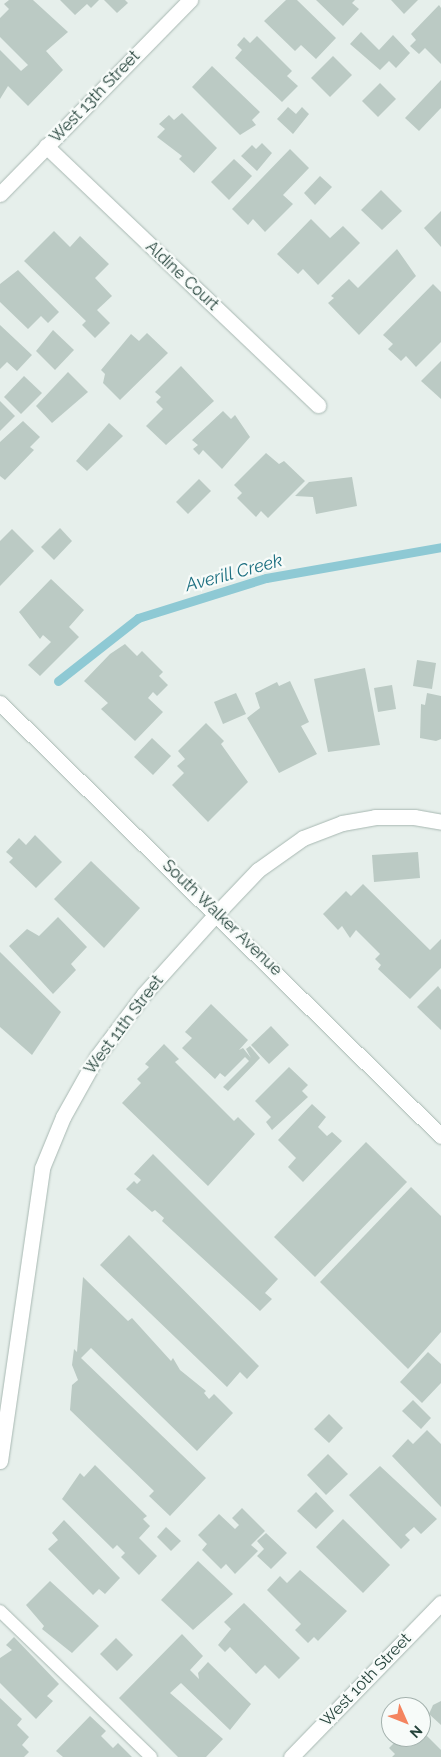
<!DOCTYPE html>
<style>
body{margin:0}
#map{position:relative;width:441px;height:1757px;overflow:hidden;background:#e6efeb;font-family:Raleway,sans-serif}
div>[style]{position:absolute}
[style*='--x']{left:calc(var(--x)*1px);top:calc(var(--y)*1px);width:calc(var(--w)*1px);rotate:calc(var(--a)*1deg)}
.stream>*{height:9px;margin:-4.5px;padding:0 4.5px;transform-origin:4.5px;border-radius:4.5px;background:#8ec9d4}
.building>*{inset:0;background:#bbcac4}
.roads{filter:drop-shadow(0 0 1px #a8b8b2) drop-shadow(0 0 1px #a8b8b2)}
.lane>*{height:12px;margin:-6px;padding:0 6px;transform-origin:6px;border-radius:6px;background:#fff}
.street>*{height:15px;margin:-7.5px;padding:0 7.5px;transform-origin:7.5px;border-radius:7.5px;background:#fff}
.secondary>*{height:15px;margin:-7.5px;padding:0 7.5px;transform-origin:7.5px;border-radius:7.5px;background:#fff}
span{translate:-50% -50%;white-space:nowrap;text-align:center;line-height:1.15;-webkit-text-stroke:4.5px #f7fbf9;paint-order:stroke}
.street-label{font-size:16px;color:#24423a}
.water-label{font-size:18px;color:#1c6f80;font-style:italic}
.north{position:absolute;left:381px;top:1697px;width:50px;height:50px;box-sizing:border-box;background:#f7fbf9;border:1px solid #a3b1ad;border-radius:50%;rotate:134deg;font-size:14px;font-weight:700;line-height:20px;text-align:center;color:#24423a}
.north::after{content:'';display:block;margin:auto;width:18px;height:22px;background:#f4845f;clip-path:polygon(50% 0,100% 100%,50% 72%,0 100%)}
</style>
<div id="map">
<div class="stream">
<div style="--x:58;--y:681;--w:102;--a:-38.2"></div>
<div style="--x:138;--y:618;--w:134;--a:-17.4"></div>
<div style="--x:266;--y:578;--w:178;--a:-10"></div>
</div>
<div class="building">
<div style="clip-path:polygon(9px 0,33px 0,68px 32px,46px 51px,63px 70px,28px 106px,8px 86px,0 99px,0 50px,21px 71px,28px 65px,0 37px,0 18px,9px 9px,4px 4px)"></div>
<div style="clip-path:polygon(60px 0,99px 0,91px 8px,87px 4px,75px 15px)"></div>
<div style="clip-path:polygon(104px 0,125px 0,128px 3px,117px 13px)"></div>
<div style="clip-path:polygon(286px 0,297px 0,336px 38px,316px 59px,301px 45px,295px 51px,264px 21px)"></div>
<div style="clip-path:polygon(316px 0,355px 0,352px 3px,359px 9px,343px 26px)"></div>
<div style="clip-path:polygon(391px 0,418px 0,404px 14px)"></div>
<div style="clip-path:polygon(439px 5px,441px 8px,441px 64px,425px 48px,419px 54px,410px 46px,416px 40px,411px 34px)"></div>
<div style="clip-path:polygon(361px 32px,379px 50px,393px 35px,410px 53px,396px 68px,389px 61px,380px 70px,350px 44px)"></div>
<div style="clip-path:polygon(257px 36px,292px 71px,287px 76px,298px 86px,282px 102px,235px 58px,242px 50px,237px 45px,244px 37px,250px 43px)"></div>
<div style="clip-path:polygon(333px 56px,352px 75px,330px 97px,311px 78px)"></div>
<div style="clip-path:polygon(212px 66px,260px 112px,252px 120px,256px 125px,240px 135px,192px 87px)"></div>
<div style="clip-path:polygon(441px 80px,441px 108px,419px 131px,405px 118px)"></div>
<div style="clip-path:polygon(380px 83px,396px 99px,378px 117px,362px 101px)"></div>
<div style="clip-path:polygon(288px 107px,296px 114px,302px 107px,309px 114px,293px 134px,277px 119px)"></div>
<div style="clip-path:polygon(182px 113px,217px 148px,194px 173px,179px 159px,182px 156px,157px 137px,165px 129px,159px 124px,169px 115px,174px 120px)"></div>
<div style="clip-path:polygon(262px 143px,272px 153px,257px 171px,241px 156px,252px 145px,256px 149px)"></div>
<div style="clip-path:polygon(290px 149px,309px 168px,283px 195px,293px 204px,265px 232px,253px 219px,248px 225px,232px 209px)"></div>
<div style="clip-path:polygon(234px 159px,252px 176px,229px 200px,211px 182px)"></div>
<div style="clip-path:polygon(320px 176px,332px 187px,315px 205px,304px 193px)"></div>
<div style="clip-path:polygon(381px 190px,402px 211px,382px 230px,361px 210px)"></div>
<div style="clip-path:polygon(441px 211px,441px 247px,424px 228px)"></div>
<div style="clip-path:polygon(311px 219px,330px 238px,343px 226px,360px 243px,318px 285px,303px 269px,298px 274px,277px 254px)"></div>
<div style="clip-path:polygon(54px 231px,70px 247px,80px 236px,109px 264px,95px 278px,112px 296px,97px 310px,110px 323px,95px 338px,82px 325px,86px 321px,24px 261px)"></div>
<div style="clip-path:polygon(397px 249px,416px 276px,359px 335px,328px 303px,334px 298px,331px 296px,349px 279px,358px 288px)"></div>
<div style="clip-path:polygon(18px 270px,59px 312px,48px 323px,41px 316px,28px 329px,0 302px,0 284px)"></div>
<div style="clip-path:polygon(433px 284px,441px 292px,441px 342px,416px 367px,406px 356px,401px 361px,388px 349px,393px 344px,383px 335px)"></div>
<div style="clip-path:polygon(0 325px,32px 355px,17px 371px,7px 362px,0 369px)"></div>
<div style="clip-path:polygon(53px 330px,74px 350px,55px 370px,36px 351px)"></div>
<div style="clip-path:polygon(147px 333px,168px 353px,120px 400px,103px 383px,105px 374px,101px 370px,131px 334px,139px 341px)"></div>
<div style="clip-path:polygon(441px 361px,441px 399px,421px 381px)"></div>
<div style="clip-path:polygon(181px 366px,214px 401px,166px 445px,146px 426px,163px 409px,156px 402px,161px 397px,155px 392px)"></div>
<div style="clip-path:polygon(68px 372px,88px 392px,52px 423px,36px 406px)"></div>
<div style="clip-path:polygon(24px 376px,42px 393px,21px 414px,4px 397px)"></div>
<div style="clip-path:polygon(0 401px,15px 416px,0 431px)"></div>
<div style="clip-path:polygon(223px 411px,231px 419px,235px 415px,250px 437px,222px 469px,203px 450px,199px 455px,193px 449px,198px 445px,192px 440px)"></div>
<div style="clip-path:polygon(23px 421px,40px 437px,30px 447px,34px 450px,5px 480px,0 476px,0 442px)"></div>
<div style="clip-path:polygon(109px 423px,123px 436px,87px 471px,76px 461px)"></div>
<div style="clip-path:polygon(266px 453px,279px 464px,284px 461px,305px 481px,268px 518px,261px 511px,256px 517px,237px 498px,242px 493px,234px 485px)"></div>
<div style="clip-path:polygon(352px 477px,357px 506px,316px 514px,313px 497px,295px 496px,309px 482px)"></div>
<div style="clip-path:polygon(199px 479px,211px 491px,188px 514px,176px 502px)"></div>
<div style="clip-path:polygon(60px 528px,72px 541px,54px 560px,41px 547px)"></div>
<div style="clip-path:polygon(12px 529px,34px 551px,0 586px,0 541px)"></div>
<div style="clip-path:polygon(51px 579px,84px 610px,69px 627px,79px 637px,40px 676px,28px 665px,51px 642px,43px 635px,40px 639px,19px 612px)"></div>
<div style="clip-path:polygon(125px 644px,137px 656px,142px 651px,163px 672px,159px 676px,168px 685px,157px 696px,153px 692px,148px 698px,163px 712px,135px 741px,101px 709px,108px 703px,84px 681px,110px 654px)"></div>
<div style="clip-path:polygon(417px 660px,436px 663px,432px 689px,413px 686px)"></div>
<div style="clip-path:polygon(365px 668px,380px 745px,328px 752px,314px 679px)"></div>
<div style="clip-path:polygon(290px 681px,309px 722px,301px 726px,317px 754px,279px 773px,247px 718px,260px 708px,255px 693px,277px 682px,279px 686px)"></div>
<div style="clip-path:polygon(392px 685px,396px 709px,378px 712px,374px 688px)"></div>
<div style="clip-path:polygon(236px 693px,246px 714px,223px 724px,214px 702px)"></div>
<div style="clip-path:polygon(427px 693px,441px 696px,441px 739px,436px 741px,420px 738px,421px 704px,425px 705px)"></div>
<div style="clip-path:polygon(206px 723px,224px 741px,221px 744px,248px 782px,208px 822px,172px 785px,184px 773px,177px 766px,185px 759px,178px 751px)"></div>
<div style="clip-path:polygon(152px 738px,171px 756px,153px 775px,134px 757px)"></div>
<div style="clip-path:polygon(35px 835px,62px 862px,36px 888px,9px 862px,13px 858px,6px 852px,19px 838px,26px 845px)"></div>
<div style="clip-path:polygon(418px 852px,420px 878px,374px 882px,372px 855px)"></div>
<div style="clip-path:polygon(91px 861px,140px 908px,104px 948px,54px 899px)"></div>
<div style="clip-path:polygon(363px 884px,430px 950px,441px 939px,441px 968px,410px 999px,378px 969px,381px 965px,375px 959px,380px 954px,356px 930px,350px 938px,342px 926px,338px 930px,323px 914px,346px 891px,351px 896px)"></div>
<div style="clip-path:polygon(58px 917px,87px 947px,71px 964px,76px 970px,53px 994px,9px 946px,27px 929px,39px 936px)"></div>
<div style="clip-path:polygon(0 952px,61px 1012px,32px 1055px,0 1027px)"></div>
<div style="clip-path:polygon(438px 986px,441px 990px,441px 1030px,417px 1007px)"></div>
<div style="clip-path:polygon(211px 1004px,248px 1040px,239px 1050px,243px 1048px,251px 1058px,246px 1049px,250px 1046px,260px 1058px,228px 1091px,223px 1087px,249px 1061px,245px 1057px,225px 1077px,220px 1073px,215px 1079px,182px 1048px,192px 1038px,185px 1032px)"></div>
<div style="clip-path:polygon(271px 1026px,289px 1045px,269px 1064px,251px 1045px)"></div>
<div style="clip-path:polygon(164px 1044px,179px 1059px,175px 1062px,234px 1121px,238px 1117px,255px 1134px,208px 1186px,122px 1103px,141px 1083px,137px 1079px,149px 1067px,145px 1064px)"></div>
<div style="clip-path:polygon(289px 1067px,308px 1085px,302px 1091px,308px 1097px,272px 1130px,266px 1122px,271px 1117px,255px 1101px)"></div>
<div style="clip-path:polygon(312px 1104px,326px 1117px,318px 1127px,327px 1136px,332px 1132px,342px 1141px,303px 1182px,288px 1167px,296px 1158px,278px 1140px)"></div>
<div style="clip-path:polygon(366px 1142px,407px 1182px,315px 1277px,274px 1237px)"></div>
<div style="clip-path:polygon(153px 1154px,278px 1279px,265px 1293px,272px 1299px,260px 1311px,162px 1221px,164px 1218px,155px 1210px,152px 1212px,126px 1189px,134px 1181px,137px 1184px,141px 1180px,134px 1174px)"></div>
<div style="clip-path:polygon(411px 1187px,441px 1216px,441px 1332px,408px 1369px,320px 1282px)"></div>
<div style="clip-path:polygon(129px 1235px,259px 1366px,247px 1379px,240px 1372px,227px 1387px,100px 1265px)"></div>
<div style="clip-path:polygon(83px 1277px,128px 1321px,132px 1318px,171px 1361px,173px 1358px,180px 1370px,206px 1391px,204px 1393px,209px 1399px,214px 1394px,233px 1413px,197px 1451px,91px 1348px,81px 1358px,206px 1478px,170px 1516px,149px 1496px,154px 1491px,70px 1410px,72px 1385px,78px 1380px,72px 1365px,74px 1349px,77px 1352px)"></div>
<div style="clip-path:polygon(428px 1352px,441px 1364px,441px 1383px,422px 1403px,400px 1382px)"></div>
<div style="clip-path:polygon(413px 1400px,431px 1418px,421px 1429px,402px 1411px)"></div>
<div style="clip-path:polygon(329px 1414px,343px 1428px,329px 1443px,314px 1429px)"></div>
<div style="clip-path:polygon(427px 1430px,441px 1444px,441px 1507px,392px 1456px,408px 1439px,413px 1444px)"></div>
<div style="clip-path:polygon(328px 1454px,348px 1474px,326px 1495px,307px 1475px)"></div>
<div style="clip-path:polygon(95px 1465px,147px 1516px,143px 1519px,150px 1526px,139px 1538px,157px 1556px,139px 1575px,121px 1557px,125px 1553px,117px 1545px,113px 1549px,62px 1499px,80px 1473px,84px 1477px)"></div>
<div style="clip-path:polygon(380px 1466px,437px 1519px,421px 1534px,414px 1527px,405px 1535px,410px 1540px,401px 1549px,349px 1495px)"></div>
<div style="clip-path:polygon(316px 1492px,334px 1511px,316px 1529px,297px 1511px)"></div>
<div style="clip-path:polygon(242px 1508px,265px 1531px,251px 1545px,258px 1551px,235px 1574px,226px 1564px,221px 1569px,202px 1550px,207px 1544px,198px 1535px,219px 1514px,235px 1529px,239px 1525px,232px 1518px)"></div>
<div style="clip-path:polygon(343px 1519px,390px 1565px,363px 1593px,316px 1547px)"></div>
<div style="clip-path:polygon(64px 1520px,120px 1578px,105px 1594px,99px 1589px,93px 1595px,48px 1549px,58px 1540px,52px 1533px)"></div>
<div style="clip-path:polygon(166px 1527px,181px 1541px,171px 1551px,157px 1537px)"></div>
<div style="clip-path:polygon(266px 1533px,287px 1553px,271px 1569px,257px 1556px,264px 1549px,257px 1541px)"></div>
<div style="clip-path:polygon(198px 1561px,233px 1594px,193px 1630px,161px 1600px)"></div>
<div style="clip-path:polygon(300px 1570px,347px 1611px,318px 1641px,314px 1637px,308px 1643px,295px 1630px,301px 1624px,267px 1590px,280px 1576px,287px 1583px)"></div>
<div style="clip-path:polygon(50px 1581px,99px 1626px,72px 1653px,42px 1629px,44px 1626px,26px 1605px)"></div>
<div style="clip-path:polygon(244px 1603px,300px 1658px,279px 1679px,265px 1665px,256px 1674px,230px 1647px,225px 1652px,218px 1645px,231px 1629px,224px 1622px)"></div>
<div style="clip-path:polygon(182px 1634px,203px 1656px,190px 1670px,199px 1679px,198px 1673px,208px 1662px,251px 1704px,230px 1730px,181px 1683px,170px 1693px,223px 1739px,206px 1757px,178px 1757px,119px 1698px)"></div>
<div style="clip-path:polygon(14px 1637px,59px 1684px,47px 1696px,53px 1701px,36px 1719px,0 1683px,0 1658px,12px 1650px,6px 1645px)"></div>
<div style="clip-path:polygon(116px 1638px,133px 1655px,117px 1671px,100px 1654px)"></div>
<div style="clip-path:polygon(0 1698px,22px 1719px,17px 1725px,29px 1737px,22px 1745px,29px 1752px,24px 1757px,0 1757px)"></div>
<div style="clip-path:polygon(441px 1701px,441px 1725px,429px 1714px,433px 1705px)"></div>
<div style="clip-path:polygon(90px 1716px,106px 1731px,101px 1736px,113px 1748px,118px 1743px,132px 1757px,63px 1757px,56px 1751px)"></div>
<div style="clip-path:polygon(421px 1730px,441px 1750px,441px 1757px,392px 1757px,395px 1754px,389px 1748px,400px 1737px,421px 1737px)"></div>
</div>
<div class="roads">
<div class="lane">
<div style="--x:0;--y:1611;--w:210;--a:44"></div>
</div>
<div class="street">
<div style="--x:46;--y:146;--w:376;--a:43.6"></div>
<div style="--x:0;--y:703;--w:618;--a:44.48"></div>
<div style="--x:0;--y:1461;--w:296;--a:-81.8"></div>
<div style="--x:42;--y:1168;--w:55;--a:-67.6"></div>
<div style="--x:63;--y:1117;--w:68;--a:-60.8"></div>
<div style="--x:96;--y:1058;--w:80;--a:-53.1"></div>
<div style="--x:144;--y:994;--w:109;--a:-48"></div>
<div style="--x:217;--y:913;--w:59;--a:-46.4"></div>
<div style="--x:258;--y:870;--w:55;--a:-35.4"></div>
<div style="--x:303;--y:838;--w:42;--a:-21"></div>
<div style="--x:342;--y:823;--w:34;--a:-10"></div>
<div style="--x:375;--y:817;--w:39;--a:0"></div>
<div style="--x:414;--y:817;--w:27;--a:10"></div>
<div style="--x:291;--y:1757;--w:215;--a:-45.8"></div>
</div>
<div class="secondary">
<div style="--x:0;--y:194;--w:272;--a:-45.6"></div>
</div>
</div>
<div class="street-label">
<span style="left:95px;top:97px;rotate:-46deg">West 13th Street</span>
<span style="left:182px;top:276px;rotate:43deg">Aldine Court</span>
<span style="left:222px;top:918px;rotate:44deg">South Walker Avenue</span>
<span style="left:124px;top:1025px;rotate:-53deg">West 11th Street</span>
<span style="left:366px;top:1680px;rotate:-46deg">West 10th Street</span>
</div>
<div class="water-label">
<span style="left:234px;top:573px;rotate:-15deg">Averill Creek</span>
</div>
<div class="north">N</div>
</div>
